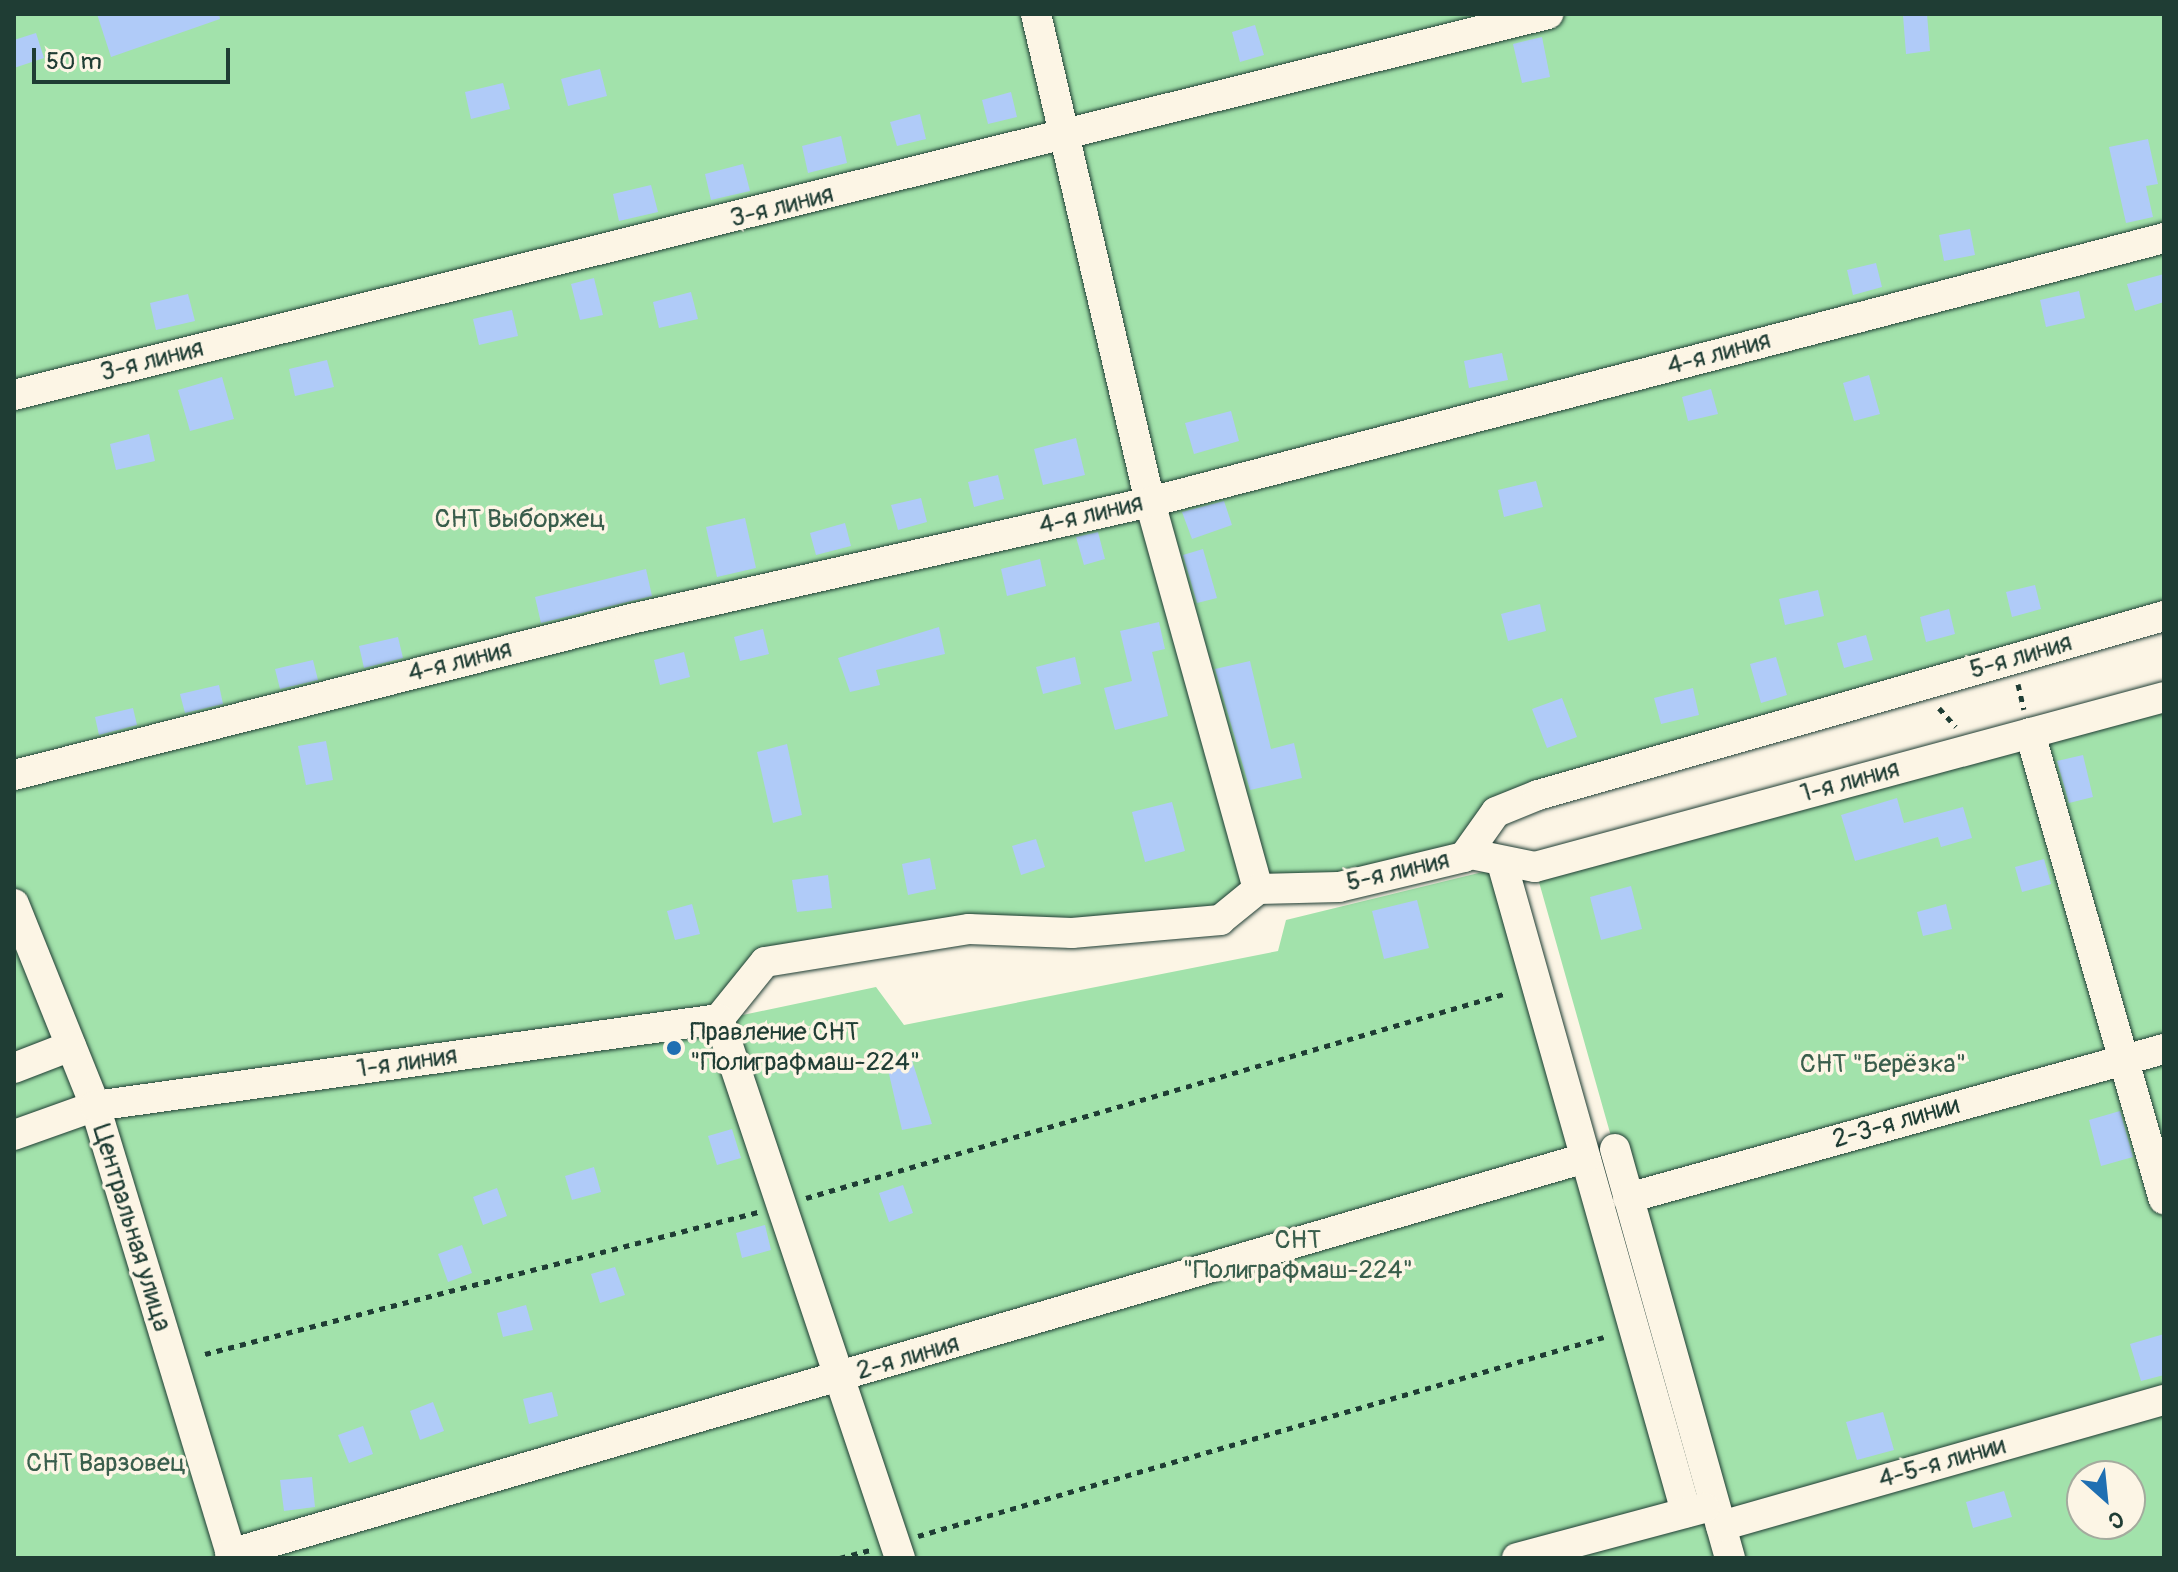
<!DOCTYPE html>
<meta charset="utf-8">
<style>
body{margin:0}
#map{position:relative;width:2178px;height:1572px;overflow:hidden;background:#fcf5e5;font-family:Pangolin,sans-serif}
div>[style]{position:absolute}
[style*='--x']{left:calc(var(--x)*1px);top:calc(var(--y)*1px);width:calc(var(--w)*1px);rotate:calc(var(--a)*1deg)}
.green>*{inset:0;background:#a2e2ab}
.building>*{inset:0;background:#b0cbf8}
.path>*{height:5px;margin-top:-2.5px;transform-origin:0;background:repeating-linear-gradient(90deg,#1f3d34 0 6px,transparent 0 12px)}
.roads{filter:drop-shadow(0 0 2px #1f3d34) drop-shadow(0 0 2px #1f3d34)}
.street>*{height:30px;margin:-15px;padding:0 15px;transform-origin:15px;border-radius:15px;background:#fcf5e5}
.dots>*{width:22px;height:22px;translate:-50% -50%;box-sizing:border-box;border:4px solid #fcf5e5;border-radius:50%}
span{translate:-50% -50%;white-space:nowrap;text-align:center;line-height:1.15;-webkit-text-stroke:7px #fcf5e5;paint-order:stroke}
.street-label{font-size:26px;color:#1f3d34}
.park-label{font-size:26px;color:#395e4c}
.poi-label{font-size:26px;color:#1f3d34}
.left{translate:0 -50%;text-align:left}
.frame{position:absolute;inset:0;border:16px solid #1f3d34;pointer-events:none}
.north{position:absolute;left:2066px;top:1460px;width:80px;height:80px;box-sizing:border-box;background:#fcf5e5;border:2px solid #a4ab9e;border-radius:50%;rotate:153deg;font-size:22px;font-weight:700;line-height:32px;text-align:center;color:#1f3d34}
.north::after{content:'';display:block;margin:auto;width:28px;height:36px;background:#1f6fb2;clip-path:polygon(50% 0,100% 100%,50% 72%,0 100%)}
.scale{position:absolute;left:32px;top:48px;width:198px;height:36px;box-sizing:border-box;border:4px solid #1f3d34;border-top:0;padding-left:10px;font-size:24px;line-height:28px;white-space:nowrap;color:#1f3d34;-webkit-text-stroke:6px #fcf5e5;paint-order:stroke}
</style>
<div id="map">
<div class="green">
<div style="clip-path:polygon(evenodd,14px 14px,2164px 14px,2164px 617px,1497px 812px,1476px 845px,1275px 887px,1230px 915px,765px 962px,738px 1016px,876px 987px,904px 1025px,1278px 951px,1286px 920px,1503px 867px,1683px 1513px,1716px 1507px,1537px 875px,2164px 697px,2164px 1558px,14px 1558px,14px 14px,2082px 1476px,2130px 1476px,2130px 1524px,2082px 1524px,2082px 1476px)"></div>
</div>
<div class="building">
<div style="clip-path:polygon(97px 14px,219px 14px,220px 19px,111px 57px)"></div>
<div style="clip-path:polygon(1927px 14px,1930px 51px,1906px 54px,1903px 15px)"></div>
<div style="clip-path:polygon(1255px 25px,1264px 55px,1240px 62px,1232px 32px)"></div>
<div style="clip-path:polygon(36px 33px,44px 58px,14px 68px,14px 40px)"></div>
<div style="clip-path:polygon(1542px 37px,1550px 77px,1522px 83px,1513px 44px)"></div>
<div style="clip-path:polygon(600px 69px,607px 96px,568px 106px,561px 79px)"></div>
<div style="clip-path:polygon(503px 83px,510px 109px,471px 119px,465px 92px)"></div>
<div style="clip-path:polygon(1011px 92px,1017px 117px,988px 124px,982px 100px)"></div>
<div style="clip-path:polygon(920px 114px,926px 139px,897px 146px,890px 122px)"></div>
<div style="clip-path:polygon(841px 136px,847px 163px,808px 173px,802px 146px)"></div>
<div style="clip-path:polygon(2148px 139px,2158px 184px,2146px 186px,2153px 217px,2126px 223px,2109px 147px)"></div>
<div style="clip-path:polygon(743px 164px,750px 191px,711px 200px,705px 174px)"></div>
<div style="clip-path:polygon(651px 185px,658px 212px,619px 221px,613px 194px)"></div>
<div style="clip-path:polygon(1970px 229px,1975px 255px,1944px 261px,1939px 235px)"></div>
<div style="clip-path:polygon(1876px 263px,1882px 287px,1853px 295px,1847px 270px)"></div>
<div style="clip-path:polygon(2164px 274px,2164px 302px,2135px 311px,2127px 284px)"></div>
<div style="clip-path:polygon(594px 278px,603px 315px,580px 320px,571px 284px)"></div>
<div style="clip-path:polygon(2079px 291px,2085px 318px,2046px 327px,2040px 300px)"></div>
<div style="clip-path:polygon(691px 292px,698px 319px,659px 328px,653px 302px)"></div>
<div style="clip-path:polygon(188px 294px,195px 321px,156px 330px,150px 303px)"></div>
<div style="clip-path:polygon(512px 310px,518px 336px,479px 345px,473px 319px)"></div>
<div style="clip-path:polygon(1502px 353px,1508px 380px,1469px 388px,1464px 361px)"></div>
<div style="clip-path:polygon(327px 360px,334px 387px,295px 396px,289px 369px)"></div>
<div style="clip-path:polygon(1869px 375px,1880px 414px,1854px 421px,1843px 383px)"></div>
<div style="clip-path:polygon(222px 377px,234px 419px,190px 431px,178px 390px)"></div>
<div style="clip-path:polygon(1711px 389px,1718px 414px,1688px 421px,1682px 397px)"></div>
<div style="clip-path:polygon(1231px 411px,1239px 441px,1194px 454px,1185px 423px)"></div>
<div style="clip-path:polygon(149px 434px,155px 461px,116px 470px,110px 444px)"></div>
<div style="clip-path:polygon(1076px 438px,1085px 475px,1043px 485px,1034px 449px)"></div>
<div style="clip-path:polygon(998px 475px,1004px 499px,974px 507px,968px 482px)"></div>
<div style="clip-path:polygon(1536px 481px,1543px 507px,1504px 517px,1498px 490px)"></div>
<div style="clip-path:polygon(921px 498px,927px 522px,898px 530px,891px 505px)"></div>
<div style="clip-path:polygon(1224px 501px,1232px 525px,1192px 539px,1182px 512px)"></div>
<div style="clip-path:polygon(745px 518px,756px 568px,717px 577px,706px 527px)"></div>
<div style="clip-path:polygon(845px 523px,851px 546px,816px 555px,810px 533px)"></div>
<div style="clip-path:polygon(1098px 532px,1105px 559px,1084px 565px,1076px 537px)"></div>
<div style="clip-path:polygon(1203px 549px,1217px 598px,1197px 603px,1183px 555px)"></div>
<div style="clip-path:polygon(1040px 559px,1046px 586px,1007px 596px,1001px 569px)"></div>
<div style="clip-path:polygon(646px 569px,652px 596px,541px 623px,535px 597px)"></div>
<div style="clip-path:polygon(2035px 585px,2041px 609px,2012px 617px,2006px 592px)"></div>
<div style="clip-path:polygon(1818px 590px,1824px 616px,1785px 625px,1779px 599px)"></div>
<div style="clip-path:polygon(1540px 604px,1546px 631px,1508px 641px,1501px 614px)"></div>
<div style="clip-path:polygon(1949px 609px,1955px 634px,1926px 642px,1920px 617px)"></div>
<div style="clip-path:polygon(1159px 622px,1165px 649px,1152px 652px,1168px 716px,1115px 730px,1104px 688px,1132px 681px,1120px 631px)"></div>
<div style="clip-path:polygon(939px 627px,945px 654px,876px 670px,880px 685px,850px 692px,838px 658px)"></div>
<div style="clip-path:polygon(763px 629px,769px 654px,740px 661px,734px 637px)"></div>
<div style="clip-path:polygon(1866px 635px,1873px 660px,1844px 668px,1837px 643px)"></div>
<div style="clip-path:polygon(398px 637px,403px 658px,364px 668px,359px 646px)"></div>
<div style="clip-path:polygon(684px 652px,690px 677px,660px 685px,654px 660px)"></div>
<div style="clip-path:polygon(1075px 657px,1081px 684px,1043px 694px,1036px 667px)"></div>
<div style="clip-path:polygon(1776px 657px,1787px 695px,1761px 703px,1750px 664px)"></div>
<div style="clip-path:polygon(313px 660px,318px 680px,280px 689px,275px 669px)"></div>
<div style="clip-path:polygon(1250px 661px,1271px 749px,1294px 743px,1302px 778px,1250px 790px,1215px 669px)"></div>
<div style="clip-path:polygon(219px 685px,223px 704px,185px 713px,180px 694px)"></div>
<div style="clip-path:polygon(1693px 688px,1699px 715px,1661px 724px,1654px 698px)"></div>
<div style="clip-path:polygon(1562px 698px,1577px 737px,1547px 748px,1532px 709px)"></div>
<div style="clip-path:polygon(133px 708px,137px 725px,99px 735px,95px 717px)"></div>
<div style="clip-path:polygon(326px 741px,333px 780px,306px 785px,298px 746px)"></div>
<div style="clip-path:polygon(787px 744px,802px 815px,773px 823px,757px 752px)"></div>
<div style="clip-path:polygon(2083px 755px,2093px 797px,2069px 803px,2057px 761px)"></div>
<div style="clip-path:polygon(1897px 798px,1904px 823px,1963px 807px,1972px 838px,1941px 847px,1938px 837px,1855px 861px,1841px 815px)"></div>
<div style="clip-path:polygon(1172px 802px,1185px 851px,1145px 862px,1132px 812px)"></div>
<div style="clip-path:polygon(1036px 839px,1045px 867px,1021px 875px,1012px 846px)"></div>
<div style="clip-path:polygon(930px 858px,936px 889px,908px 895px,902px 864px)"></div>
<div style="clip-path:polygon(2044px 859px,2051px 884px,2022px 892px,2015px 867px)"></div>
<div style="clip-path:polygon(828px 875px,832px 908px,797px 912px,792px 880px)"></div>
<div style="clip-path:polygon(1631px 886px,1642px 929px,1601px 940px,1590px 897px)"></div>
<div style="clip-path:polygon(1417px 900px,1429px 948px,1384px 959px,1372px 911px)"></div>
<div style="clip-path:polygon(692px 904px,700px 934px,675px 940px,667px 911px)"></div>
<div style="clip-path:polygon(1946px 904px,1952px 929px,1923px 936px,1917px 912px)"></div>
<div style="clip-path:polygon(910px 1054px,932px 1124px,902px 1130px,886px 1061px)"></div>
<div style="clip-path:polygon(2120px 1111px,2133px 1157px,2101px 1166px,2089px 1120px)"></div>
<div style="clip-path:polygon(732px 1129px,741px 1158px,717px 1165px,708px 1136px)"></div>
<div style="clip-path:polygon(594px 1167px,601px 1192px,572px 1200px,565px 1176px)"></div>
<div style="clip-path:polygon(903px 1185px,913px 1213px,889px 1222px,879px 1193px)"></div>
<div style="clip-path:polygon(497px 1188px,507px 1216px,483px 1225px,473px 1197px)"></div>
<div style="clip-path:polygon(765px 1225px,771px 1250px,742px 1258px,736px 1233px)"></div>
<div style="clip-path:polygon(462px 1245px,472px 1273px,448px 1282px,438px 1254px)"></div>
<div style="clip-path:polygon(615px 1267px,625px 1295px,600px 1303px,591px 1274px)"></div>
<div style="clip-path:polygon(526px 1305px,533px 1330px,503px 1337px,497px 1313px)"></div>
<div style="clip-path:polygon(2164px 1334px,2164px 1375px,2141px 1381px,2130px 1344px)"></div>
<div style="clip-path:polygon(552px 1392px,558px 1416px,529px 1424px,523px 1399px)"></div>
<div style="clip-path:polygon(433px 1402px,444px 1431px,420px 1440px,410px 1411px)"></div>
<div style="clip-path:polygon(1883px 1412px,1894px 1450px,1857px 1460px,1846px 1422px)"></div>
<div style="clip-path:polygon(363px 1426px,373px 1454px,349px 1463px,338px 1435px)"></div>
<div style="clip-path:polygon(312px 1477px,315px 1507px,284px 1511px,280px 1480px)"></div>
<div style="clip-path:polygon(2004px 1491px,2012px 1517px,1973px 1528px,1966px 1502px)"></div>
</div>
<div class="path">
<div style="--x:2018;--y:684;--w:26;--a:77"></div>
<div style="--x:1939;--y:708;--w:25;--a:48"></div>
<div style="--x:806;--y:1198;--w:730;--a:-16.3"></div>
<div style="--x:205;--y:1354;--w:571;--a:-14.4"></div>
<div style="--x:918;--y:1536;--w:714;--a:-16.18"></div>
<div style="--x:840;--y:1558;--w:31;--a:-15"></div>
</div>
<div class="roads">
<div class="street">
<div style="--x:1036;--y:14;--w:501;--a:76.85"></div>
<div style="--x:1150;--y:502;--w:402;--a:74.4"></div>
<div style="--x:14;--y:395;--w:1581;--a:-13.95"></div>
<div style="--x:2030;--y:733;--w:485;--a:74"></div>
<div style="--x:14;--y:775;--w:636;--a:-14.19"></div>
<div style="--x:631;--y:619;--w:532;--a:-12.7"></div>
<div style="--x:1150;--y:502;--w:1048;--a:-14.59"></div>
<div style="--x:1471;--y:854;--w:65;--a:11.5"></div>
<div style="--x:1535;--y:867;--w:652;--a:-15.12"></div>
<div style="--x:1502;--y:863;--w:675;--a:74.17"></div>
<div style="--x:14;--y:904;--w:218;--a:68.1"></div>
<div style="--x:95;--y:1106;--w:472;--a:73.1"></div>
<div style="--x:719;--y:1019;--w:73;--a:-51.1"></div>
<div style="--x:765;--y:962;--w:207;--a:-9.2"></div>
<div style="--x:969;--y:929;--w:103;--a:2.2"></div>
<div style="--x:1072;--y:933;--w:149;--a:-5"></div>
<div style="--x:1220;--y:920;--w:49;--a:-39.2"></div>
<div style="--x:1258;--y:889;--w:81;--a:-1.4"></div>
<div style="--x:1339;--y:887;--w:129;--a:-13.5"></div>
<div style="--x:1464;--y:857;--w:55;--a:-54.6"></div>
<div style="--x:1496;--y:812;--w:45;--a:-22"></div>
<div style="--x:1538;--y:795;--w:651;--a:-15.96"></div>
<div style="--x:719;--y:1019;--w:569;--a:71.44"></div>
<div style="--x:14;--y:1068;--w:61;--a:-21.1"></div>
<div style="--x:14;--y:1135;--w:86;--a:-19.7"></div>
<div style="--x:95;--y:1106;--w:630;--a:-7.94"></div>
<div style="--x:1615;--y:1149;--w:425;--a:74.3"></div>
<div style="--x:1628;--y:1198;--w:556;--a:-15.54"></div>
<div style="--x:1721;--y:1526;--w:461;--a:-15.9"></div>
<div style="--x:230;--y:1554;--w:1412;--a:-16.29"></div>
<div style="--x:1517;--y:1558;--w:194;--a:-15"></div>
</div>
</div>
<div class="dots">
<div style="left:674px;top:1048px;background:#1f6fb2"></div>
</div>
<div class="street-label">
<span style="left:782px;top:207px;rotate:-14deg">3-я линия</span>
<span style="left:1719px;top:354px;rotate:-15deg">4-я линия</span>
<span style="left:152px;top:361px;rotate:-14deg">3-я линия</span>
<span style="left:1091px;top:515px;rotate:-13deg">4-я линия</span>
<span style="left:2021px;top:657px;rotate:-16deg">5-я линия</span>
<span style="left:460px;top:662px;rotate:-14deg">4-я линия</span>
<span style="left:1850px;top:782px;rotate:-15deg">1-я линия</span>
<span style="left:1398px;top:872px;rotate:-13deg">5-я линия</span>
<span style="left:407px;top:1063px;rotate:-8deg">1-я линия</span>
<span style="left:1896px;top:1123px;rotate:-16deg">2-3-я линии</span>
<span style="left:131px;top:1228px;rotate:73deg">Центральная улица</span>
<span style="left:908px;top:1358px;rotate:-16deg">2-я линия</span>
<span style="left:1942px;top:1463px;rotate:-16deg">4-5-я линии</span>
</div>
<div class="park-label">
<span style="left:520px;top:520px">СНТ Выборжец</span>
<span style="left:1883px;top:1065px">СНТ "Берёзка"</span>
<span style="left:1298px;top:1256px">СНТ<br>"Полиграфмаш-224"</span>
<span style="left:106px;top:1464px">СНТ Варзовец</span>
</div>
<div class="poi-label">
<span class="left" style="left:690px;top:1048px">Правление СНТ<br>"Полиграфмаш-224"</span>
</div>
<div class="frame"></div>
<div class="north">С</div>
<div class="scale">50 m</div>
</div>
